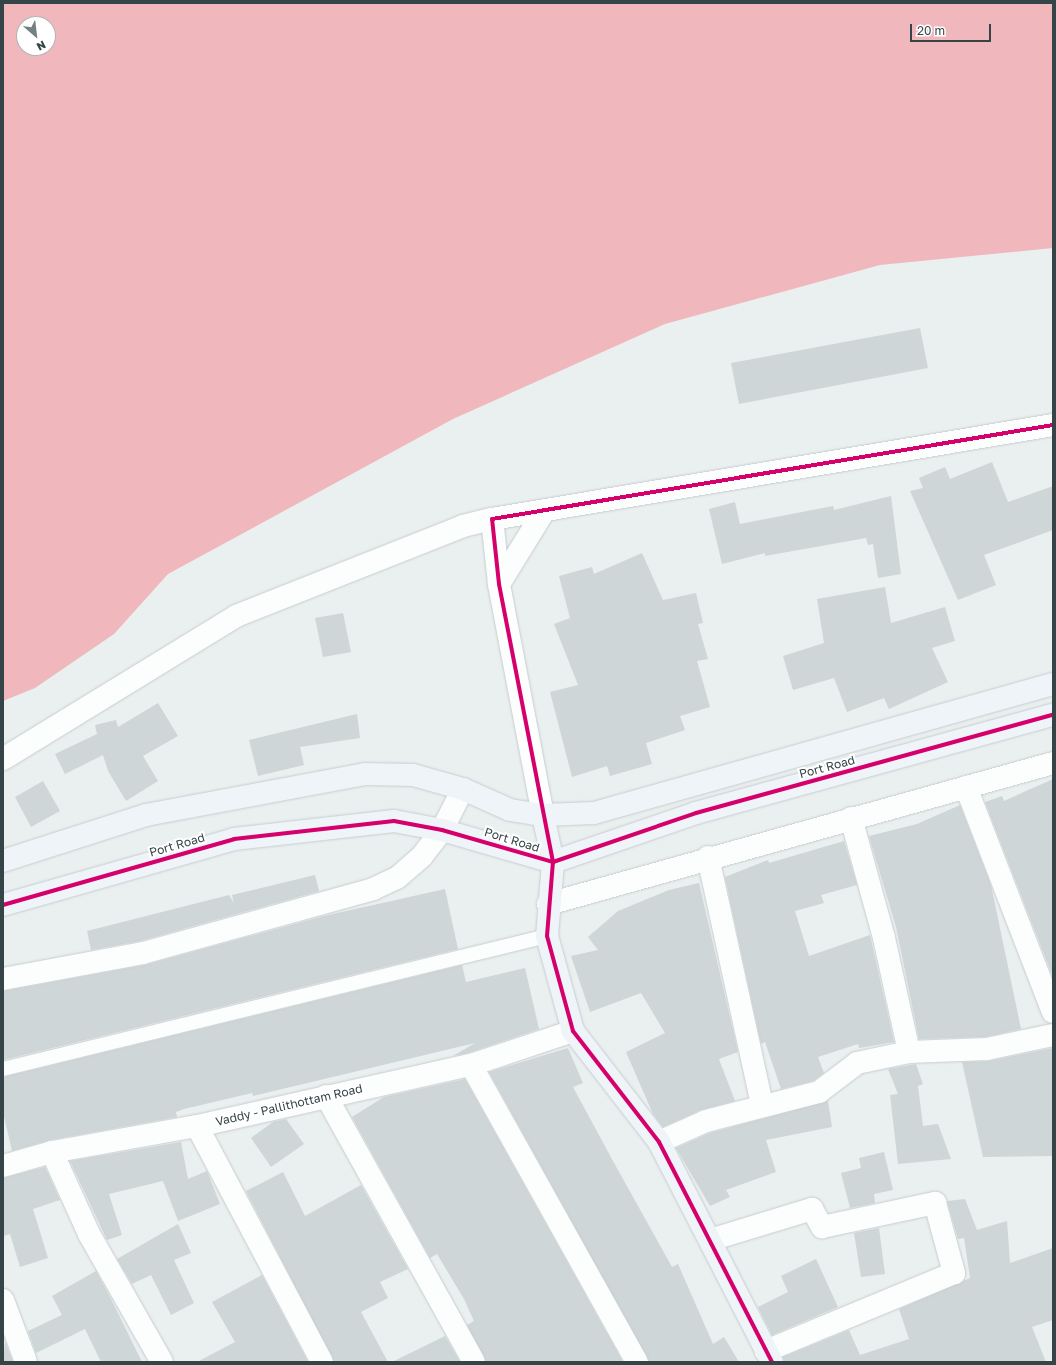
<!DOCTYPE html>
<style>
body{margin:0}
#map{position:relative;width:1056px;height:1365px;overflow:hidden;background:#eaeff0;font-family:"Golos Text",sans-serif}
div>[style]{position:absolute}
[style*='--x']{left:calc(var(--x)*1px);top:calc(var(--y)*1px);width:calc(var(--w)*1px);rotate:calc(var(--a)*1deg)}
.water>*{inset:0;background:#f0b8bc}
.building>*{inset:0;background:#cfd6d7}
.roads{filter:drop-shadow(0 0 1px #c7cdce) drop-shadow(0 0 1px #c7cdce)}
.lane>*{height:14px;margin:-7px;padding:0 7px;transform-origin:7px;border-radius:7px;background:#fcfdfd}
.street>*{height:22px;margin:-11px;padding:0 11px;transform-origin:11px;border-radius:11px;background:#fcfdfd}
.secondary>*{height:22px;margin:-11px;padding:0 11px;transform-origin:11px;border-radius:11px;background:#eef4f7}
.cycleway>*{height:4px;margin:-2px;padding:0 2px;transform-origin:2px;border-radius:2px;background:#d6006c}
span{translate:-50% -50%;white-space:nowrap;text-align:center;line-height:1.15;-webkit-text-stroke:4px #fff;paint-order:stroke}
.street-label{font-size:12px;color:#354447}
.frame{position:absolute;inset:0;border:4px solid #354447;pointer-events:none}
.north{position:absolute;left:16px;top:16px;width:40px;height:40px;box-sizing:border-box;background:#fff;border:1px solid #aeb4b5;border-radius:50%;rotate:152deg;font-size:11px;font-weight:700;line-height:16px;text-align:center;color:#354447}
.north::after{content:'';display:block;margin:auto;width:14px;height:18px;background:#748082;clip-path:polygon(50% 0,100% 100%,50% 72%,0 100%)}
.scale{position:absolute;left:910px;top:24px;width:81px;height:18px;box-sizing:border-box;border:2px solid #354447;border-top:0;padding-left:5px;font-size:12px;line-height:14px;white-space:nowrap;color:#354447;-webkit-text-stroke:3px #fff;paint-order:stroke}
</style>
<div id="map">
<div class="water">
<div style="clip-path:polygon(evenodd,3px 3px,1053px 3px,1053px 248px,880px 265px,665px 324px,453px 419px,168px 574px,114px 634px,35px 688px,3px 701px,3px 3px,24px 24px,48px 24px,48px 48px,24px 48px,24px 24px)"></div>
</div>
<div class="building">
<div style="clip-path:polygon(920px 328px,928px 368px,739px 404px,731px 363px)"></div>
<div style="clip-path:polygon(992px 462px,1008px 502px,1053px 486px,1053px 530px,984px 555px,996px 585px,958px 600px,910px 491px,923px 488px,919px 478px,945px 467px,950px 479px)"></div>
<div style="clip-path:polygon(891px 496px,901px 574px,878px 578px,873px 544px,868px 545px,866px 538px,765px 556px,765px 553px,722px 564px,709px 509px,735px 502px,740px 524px,833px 506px,834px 510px)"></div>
<div style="clip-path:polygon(642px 553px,663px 600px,696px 593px,703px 623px,698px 624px,708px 659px,697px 661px,710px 707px,680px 716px,685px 730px,646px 743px,652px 764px,610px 776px,607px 766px,572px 777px,550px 692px,578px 685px,554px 624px,570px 618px,559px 576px,592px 567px,594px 574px)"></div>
<div style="clip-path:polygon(885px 587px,891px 623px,945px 607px,955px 641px,932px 648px,948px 682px,889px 709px,884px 698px,847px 712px,834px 678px,793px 690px,783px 656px,824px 643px,817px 599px)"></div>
<div style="clip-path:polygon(343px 613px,351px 652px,323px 657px,315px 618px)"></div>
<div style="clip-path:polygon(158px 703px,178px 736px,143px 756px,158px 781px,126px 801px,108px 771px,103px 755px,65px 774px,55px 754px,97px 734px,95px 725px,116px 720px,118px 727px)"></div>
<div style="clip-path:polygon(357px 714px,360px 738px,300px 747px,304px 765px,258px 776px,249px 740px)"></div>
<div style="clip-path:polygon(1053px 779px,1053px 977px,985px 802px,1002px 796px,1004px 801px)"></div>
<div style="clip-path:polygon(43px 781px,60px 811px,31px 827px,15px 797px)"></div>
<div style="clip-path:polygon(960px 805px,991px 885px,1021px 1029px,985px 1037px,919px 1039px,896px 927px,869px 836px,917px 824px)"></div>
<div style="clip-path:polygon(844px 841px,857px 885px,821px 895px,824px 903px,795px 911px,809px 956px,870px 935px,894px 1042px,859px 1048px,858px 1044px,818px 1057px,824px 1073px,813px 1081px,781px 1089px,765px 1042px,761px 1044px,725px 877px,768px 860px,769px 863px)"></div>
<div style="clip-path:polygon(315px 875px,319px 891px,140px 941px,91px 950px,87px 931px,229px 895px,234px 903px,232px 895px)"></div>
<div style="clip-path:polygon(699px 883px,738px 1052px,719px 1059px,735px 1101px,701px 1110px,663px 1127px,653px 1114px,626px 1052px,665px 1033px,641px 993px,590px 1012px,571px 956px,598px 950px,588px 937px,618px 911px,669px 890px)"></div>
<div style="clip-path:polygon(445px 889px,458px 949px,3px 1060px,3px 991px,145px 965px,324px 916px)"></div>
<div style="clip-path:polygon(462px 965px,466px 982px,525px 968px,539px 1029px,468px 1053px,453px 1056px,475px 1043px,253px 1096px,252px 1093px,184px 1109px,176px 1112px,177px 1117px,50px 1140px,12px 1151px,3px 1112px,3px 1077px)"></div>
<div style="clip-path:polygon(568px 1048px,583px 1083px,573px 1087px,613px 1161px,672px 1267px,678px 1264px,713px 1344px,724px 1337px,739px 1362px,649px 1362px,489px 1072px)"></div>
<div style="clip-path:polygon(1053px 1048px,1053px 1156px,983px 1157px,962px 1062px,989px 1061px)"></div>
<div style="clip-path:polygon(916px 1064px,923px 1084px,918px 1086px,923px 1126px,938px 1124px,951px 1159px,898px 1164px,890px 1095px,898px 1094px,888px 1069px)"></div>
<div style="clip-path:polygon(465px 1079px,623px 1362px,486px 1362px,467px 1325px,474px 1321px,464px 1299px,437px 1254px,430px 1258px,352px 1117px,384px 1097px)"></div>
<div style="clip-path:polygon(828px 1101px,832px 1127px,766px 1140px,776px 1172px,726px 1190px,730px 1197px,710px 1206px,676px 1148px,710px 1133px)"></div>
<div style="clip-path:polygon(286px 1119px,304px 1144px,271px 1167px,251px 1138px,273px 1122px)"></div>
<div style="clip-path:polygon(181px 1142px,188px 1179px,207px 1171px,220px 1204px,178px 1221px,163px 1181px,109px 1194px,122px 1235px,107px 1240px,70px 1161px)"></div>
<div style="clip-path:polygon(884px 1152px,893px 1190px,874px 1194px,875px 1203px,850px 1208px,841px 1173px,861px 1168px,859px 1158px)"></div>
<div style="clip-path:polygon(45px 1167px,60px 1200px,33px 1209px,48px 1258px,20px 1267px,10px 1234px,3px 1236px,3px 1178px)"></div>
<div style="clip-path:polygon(283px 1172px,305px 1216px,361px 1185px,408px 1269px,380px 1282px,388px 1298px,361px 1312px,388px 1362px,334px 1362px,246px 1191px)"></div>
<div style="clip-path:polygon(965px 1199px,977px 1230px,1007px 1221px,1010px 1263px,1053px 1248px,1053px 1320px,1032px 1327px,1046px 1362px,784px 1362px,783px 1357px,849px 1330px,860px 1355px,909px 1339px,899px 1309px,970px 1278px,964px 1238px,958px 1239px,947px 1201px)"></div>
<div style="clip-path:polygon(178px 1224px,191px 1253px,174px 1260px,194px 1303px,171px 1315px,151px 1275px,132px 1284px,117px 1259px)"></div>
<div style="clip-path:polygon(879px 1228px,885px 1274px,861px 1277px,854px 1233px)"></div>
<div style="clip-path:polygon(816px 1259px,838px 1307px,772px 1335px,758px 1307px,788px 1292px,781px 1276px)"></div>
<div style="clip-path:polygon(96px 1271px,110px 1297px,142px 1362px,101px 1362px,85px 1329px,36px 1353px,28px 1331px,62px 1315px,52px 1296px)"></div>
<div style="clip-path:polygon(262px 1275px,308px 1362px,197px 1362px,235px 1342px,212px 1302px)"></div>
<div style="clip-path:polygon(445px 1336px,460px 1362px,392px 1362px)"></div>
<div style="clip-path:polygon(5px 1342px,13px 1362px,3px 1362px)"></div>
</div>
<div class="roads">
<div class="lane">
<div style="--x:3;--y:1069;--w:560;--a:-13.74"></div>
</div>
<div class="street">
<div style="--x:499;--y:584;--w:86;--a:-58.3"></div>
<div style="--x:3;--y:759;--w:273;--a:-31.5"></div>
<div style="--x:236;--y:616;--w:244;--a:-21.6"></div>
<div style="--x:463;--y:526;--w:30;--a:-14"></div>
<div style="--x:966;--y:787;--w:241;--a:68.9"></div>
<div style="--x:543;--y:815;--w:235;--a:-100.8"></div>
<div style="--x:499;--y:584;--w:65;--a:-96.1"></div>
<div style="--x:492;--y:519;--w:569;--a:-9.51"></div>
<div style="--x:851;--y:818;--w:124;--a:74.6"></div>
<div style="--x:884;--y:938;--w:117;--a:77.6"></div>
<div style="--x:708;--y:857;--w:254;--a:77.7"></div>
<div style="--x:548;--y:904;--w:524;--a:-15.6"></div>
<div style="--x:3;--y:979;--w:142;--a:-10.5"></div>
<div style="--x:143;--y:953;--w:239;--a:-15.5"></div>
<div style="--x:373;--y:889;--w:26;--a:-25"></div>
<div style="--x:397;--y:878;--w:33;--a:-41"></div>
<div style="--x:422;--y:856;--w:33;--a:-52"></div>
<div style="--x:442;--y:830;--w:46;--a:-62.9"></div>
<div style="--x:471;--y:1065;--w:340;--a:60.8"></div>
<div style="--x:326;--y:1096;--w:304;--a:60.9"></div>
<div style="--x:197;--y:1126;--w:267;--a:62.1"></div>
<div style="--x:659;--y:1142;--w:51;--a:-24.1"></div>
<div style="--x:706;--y:1121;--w:117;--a:-14.4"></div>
<div style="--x:819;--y:1092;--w:48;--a:-37.3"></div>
<div style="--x:857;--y:1063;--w:53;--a:-11.9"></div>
<div style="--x:909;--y:1052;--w:78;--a:-2.2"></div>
<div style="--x:987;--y:1049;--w:67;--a:-12"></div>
<div style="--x:52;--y:1152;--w:90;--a:65.7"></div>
<div style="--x:89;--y:1234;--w:147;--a:60.3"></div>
<div style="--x:3;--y:1166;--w:51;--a:-15.9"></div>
<div style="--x:52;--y:1152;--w:147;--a:-10.2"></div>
<div style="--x:197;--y:1126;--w:281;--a:-12.6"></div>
<div style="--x:471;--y:1065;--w:108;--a:-18.4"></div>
<div style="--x:710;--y:1240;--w:107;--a:-16.9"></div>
<div style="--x:812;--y:1209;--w:21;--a:61"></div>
<div style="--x:822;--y:1227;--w:116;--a:-12"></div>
<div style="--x:935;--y:1203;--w:73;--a:74.8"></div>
<div style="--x:954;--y:1273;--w:204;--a:157.5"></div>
<div style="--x:3;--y:1300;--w:66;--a:69.6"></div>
</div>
<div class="secondary">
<div style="--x:543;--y:815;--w:48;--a:78"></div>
<div style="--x:553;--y:862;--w:74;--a:94.6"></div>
<div style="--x:547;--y:936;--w:98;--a:74.7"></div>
<div style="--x:573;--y:1031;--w:140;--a:52.2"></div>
<div style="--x:659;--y:1142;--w:247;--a:62.8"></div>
<div style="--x:3;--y:861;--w:150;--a:-17.8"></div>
<div style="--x:146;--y:815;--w:223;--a:-10.6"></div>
<div style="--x:365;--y:774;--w:48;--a:1.2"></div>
<div style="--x:413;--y:775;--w:52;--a:15.6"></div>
<div style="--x:463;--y:789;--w:51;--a:24.1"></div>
<div style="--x:510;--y:810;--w:33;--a:9"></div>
<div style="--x:543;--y:815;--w:51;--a:-2.2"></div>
<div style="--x:594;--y:813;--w:477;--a:-15.7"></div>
<div style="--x:3;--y:905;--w:240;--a:-15.9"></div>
<div style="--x:234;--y:839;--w:161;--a:-6.4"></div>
<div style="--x:394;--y:821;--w:49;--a:10.6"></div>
<div style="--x:442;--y:830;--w:116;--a:16.1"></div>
<div style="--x:553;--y:862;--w:151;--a:-18.9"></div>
<div style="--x:696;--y:813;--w:370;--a:-15.4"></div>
</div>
</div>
<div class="cycleway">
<div style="--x:3;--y:905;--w:240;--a:-15.9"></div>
<div style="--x:234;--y:839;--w:161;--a:-6.4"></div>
<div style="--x:394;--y:821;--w:49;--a:10.6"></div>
<div style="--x:442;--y:830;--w:116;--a:16.1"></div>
<div style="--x:553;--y:862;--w:151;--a:-18.9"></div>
<div style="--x:696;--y:813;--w:370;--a:-15.4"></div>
<div style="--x:772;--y:1362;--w:247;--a:-117.2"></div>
<div style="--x:659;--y:1142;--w:140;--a:-127.8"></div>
<div style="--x:573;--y:1031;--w:98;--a:-105.3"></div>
<div style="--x:547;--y:936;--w:74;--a:-85.4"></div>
<div style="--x:553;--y:862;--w:283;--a:-101"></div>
<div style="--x:499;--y:584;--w:65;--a:-96.1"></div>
<div style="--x:492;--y:519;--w:569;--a:-9.51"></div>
</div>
<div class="street-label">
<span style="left:827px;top:767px;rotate:-15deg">Port Road</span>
<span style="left:512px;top:840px;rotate:17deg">Port Road</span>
<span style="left:177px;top:845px;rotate:-16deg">Port Road</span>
<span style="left:289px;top:1105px;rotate:-13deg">Vaddy - Pallithottam Road</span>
</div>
<div class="frame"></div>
<div class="north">N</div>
<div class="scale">20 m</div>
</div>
